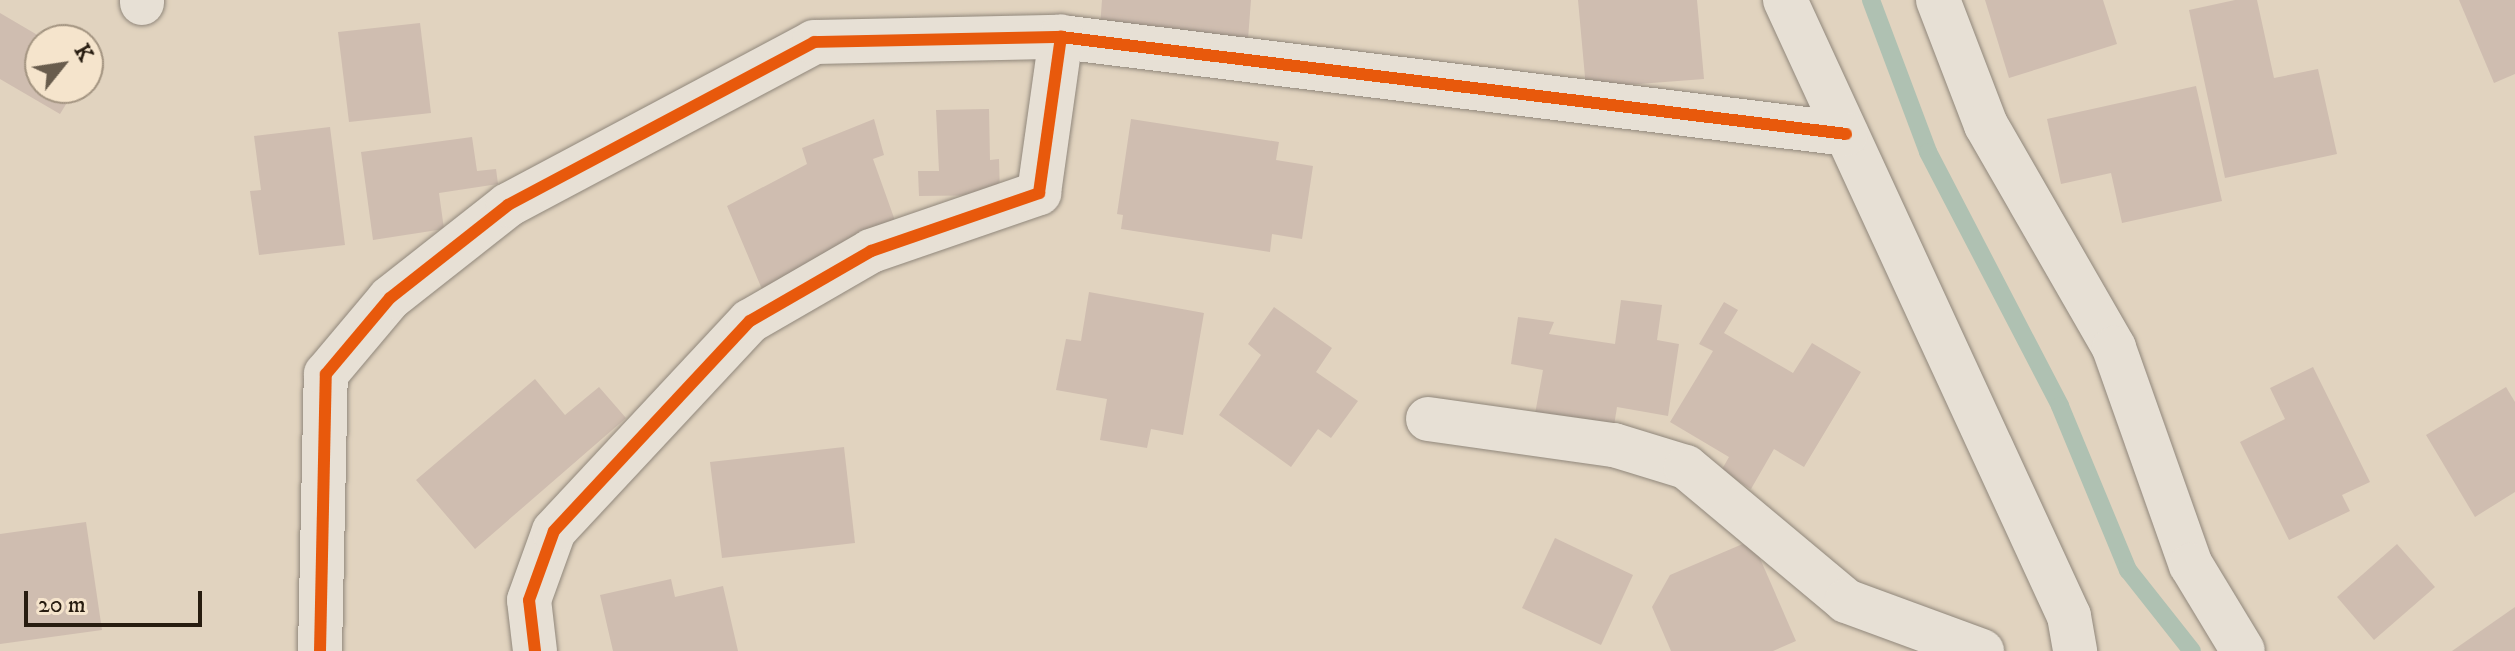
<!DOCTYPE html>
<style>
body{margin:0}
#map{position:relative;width:2515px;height:651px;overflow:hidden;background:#e1d3bf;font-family:"IM FELL DW Pica",serif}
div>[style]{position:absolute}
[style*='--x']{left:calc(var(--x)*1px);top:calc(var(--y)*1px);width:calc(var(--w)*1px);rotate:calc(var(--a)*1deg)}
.stream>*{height:18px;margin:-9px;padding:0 9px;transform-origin:9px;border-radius:9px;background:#afc1b2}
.building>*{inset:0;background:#cfbdb0}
.roads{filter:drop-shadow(0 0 2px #90877b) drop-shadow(0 0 2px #90877b)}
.minor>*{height:44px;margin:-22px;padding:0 22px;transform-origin:22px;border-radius:22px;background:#e7e0d5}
.cycleway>*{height:12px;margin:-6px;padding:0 6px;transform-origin:6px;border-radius:6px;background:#e8590c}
span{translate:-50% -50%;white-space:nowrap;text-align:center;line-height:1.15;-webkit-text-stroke:6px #f5e4cc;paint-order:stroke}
.north{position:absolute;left:24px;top:24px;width:80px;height:80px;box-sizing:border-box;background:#f5e4cc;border:2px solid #a39481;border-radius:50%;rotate:60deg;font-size:22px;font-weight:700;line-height:32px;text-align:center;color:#271c10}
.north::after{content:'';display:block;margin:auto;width:28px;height:36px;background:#685c4d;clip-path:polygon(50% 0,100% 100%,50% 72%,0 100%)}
.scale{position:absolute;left:24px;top:591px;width:178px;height:36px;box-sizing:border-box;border:4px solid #271c10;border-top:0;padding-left:10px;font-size:24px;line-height:28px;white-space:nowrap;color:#271c10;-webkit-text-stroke:6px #f5e4cc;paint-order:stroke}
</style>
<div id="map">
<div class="stream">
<div style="--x:1871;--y:0;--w:162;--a:69.4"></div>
<div style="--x:1928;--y:152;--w:286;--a:62.5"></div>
<div style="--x:2060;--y:406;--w:178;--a:67.5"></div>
<div style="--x:2128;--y:570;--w:103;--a:51.7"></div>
</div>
<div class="building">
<div style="clip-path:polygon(1102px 0,1251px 0,1248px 39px,1100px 27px)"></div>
<div style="clip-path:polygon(1578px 0,1697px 0,1704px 79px,1586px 88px)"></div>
<div style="clip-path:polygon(1985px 0,2103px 0,2117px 44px,2009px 78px)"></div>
<div style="clip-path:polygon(2235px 0,2257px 0,2274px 78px,2318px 69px,2337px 154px,2225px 178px,2189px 10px)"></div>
<div style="clip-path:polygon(2459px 0,2515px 0,2515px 74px,2494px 83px)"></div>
<div style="clip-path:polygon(0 13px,46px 40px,40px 40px,40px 88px,76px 88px,60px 114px,0 79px)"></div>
<div style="clip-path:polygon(420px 23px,431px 113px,349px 122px,338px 32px)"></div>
<div style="clip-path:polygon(2196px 86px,2222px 201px,2122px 223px,2111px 173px,2061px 184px,2047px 119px)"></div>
<div style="clip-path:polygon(989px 109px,990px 160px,999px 159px,1000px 195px,919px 196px,918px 171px,939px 171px,936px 110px)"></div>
<div style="clip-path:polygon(874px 119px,884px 155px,873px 159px,898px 229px,767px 301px,727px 206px,807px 164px,802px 148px)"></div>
<div style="clip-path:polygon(1131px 119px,1279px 142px,1276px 160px,1313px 166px,1302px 239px,1272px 234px,1270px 252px,1121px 229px,1123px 215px,1117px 214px)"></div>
<div style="clip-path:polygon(330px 127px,345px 245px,259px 255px,250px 191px,261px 190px,254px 136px)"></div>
<div style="clip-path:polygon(472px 137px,477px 171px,496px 169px,498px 184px,439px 193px,444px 229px,373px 240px,361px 152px)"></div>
<div style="clip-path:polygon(1089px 292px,1204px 313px,1183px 435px,1151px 429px,1147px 448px,1100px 440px,1107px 399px,1056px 390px,1066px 339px,1081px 341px)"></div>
<div style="clip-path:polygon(1621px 300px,1662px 305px,1657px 340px,1679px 344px,1668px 416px,1617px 407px,1614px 426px,1535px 414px,1543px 370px,1511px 364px,1518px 317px,1554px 322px,1549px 334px,1615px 344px)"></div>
<div style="clip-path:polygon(1724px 302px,1738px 310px,1724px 333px,1793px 373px,1812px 343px,1861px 372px,1804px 467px,1774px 449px,1751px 489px,1721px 471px,1729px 457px,1670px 422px,1713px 351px,1699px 344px)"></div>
<div style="clip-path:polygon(1274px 307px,1332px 348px,1316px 372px,1358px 401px,1331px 438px,1318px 429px,1291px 467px,1219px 415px,1261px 355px,1248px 344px)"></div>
<div style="clip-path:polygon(2313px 367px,2370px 482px,2342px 495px,2350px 511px,2289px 540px,2240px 442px,2285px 419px,2270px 388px)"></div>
<div style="clip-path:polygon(535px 379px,565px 415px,599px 387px,626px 418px,475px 549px,416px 480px)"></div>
<div style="clip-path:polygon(2506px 387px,2515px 402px,2515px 492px,2475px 517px,2426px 435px)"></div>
<div style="clip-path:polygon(844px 447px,855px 543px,722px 558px,710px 462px)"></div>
<div style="clip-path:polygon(86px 522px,102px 630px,0 644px,0 534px)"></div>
<div style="clip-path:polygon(1555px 538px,1633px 575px,1601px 645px,1522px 608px)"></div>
<div style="clip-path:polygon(1752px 540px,1796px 641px,1773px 651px,1671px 651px,1652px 607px,1670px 575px)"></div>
<div style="clip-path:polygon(2397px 544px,2435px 587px,2374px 640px,2337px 597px)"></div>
<div style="clip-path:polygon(671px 579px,675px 597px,723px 586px,738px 651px,613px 651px,600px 595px)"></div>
<div style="clip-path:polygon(2515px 607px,2515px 651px,2452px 651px)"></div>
</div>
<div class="roads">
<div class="minor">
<div style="--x:1785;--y:0;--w:678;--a:65.25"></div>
<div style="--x:2069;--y:616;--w:36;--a:80"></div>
<div style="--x:1938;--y:0;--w:134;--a:69"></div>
<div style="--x:1986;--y:125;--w:257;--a:60.1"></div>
<div style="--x:2114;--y:348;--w:230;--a:70.5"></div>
<div style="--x:2191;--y:565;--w:100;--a:58.8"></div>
<div style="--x:142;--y:3;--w:3;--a:-90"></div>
<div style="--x:1428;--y:419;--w:188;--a:8"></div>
<div style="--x:1614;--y:445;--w:75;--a:17"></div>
<div style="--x:1686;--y:467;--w:209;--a:39.9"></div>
<div style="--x:1846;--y:601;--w:145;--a:20.2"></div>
<div style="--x:320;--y:651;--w:277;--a:-88.8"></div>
<div style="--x:326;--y:374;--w:99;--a:-49.9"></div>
<div style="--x:390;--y:298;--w:150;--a:-38.2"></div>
<div style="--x:508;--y:205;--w:347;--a:-28"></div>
<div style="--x:814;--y:42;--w:247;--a:-1.2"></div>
<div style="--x:1061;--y:37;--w:791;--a:7.04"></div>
<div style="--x:535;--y:651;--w:51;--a:-96.7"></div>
<div style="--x:529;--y:600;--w:73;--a:-70.1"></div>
<div style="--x:554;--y:531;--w:287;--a:-47"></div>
<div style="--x:750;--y:321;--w:140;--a:-30"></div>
<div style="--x:871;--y:251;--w:178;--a:-19"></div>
<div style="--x:1039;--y:193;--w:158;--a:-82"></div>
</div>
</div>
<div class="cycleway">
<div style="--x:320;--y:651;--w:277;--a:-88.8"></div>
<div style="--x:326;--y:374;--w:99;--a:-49.9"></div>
<div style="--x:390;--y:298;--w:150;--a:-38.2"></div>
<div style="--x:508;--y:205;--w:347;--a:-28"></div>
<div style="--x:814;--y:42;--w:247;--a:-1.2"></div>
<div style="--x:1061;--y:37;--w:791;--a:7.04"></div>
<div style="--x:535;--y:651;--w:51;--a:-96.7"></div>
<div style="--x:529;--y:600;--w:73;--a:-70.1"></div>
<div style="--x:554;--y:531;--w:287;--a:-47"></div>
<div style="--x:750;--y:321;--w:140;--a:-30"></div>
<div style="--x:871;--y:251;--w:178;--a:-19"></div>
<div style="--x:1039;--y:193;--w:158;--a:-82"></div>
</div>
<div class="north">K</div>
<div class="scale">20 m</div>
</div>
